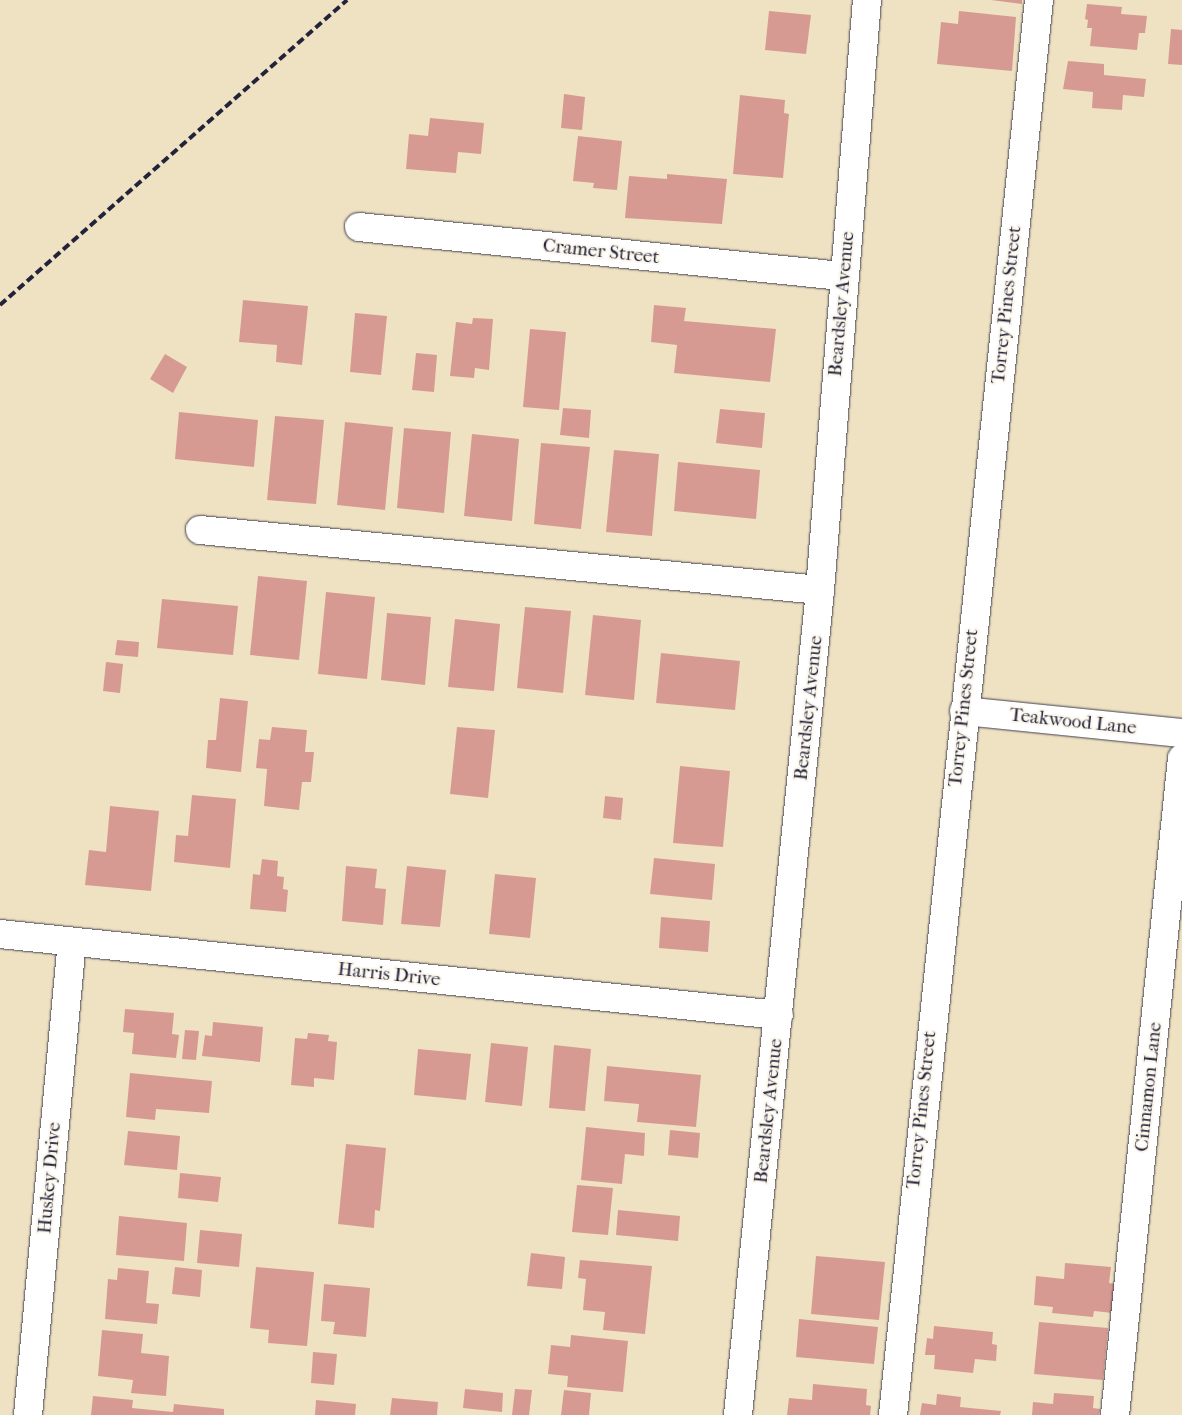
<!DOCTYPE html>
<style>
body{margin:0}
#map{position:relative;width:1182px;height:1415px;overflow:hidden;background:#efe2c2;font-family:"IM FELL French Canon",serif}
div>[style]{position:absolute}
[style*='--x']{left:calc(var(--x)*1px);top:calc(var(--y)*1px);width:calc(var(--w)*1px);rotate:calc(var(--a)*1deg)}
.building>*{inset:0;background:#d79a92}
.roads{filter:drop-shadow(0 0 1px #413f4f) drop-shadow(0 0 1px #413f4f)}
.minor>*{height:28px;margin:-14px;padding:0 14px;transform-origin:14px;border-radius:14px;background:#fff}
.rail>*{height:4px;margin-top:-2px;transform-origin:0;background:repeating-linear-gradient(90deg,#22223b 0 8px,transparent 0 12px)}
span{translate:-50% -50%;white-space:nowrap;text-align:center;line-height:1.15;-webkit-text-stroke:4px #fbf7ec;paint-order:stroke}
.street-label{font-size:19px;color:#22223b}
</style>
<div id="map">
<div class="building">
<div style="clip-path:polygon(991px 0,1022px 0,1022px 4px)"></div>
<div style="clip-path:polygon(1087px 4px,1122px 7px,1121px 14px,1147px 16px,1145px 33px,1139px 33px,1137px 50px,1090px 46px,1092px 28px,1087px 28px,1088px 20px,1085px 19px)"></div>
<div style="clip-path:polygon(769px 11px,811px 15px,806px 54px,765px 50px)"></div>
<div style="clip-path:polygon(959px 11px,1016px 17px,1012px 71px,937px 64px,941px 22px,958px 24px)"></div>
<div style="clip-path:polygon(1171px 29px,1182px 30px,1182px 65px,1168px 64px)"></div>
<div style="clip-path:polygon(1068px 61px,1104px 64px,1104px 75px,1146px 79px,1144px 97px,1123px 95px,1122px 110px,1092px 108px,1093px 92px,1063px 89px)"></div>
<div style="clip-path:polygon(564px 94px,585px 97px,582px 130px,561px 128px)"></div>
<div style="clip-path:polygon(740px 95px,785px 100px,784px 113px,789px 114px,783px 178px,733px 174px)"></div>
<div style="clip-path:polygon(430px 118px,484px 123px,481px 154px,458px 152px,456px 173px,406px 169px,409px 134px,428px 136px)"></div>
<div style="clip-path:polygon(578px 136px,622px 141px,617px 190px,593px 188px,594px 183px,573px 181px)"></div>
<div style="clip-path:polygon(667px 174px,727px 179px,722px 224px,625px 218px,629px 176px,667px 179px)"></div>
<div style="clip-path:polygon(243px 300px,308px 306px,302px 365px,276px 362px,277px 345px,239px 342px)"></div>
<div style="clip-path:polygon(654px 305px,686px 308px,684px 321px,776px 329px,770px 382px,674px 373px,677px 345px,651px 342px)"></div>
<div style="clip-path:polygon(355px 313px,387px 316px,381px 375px,350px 372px)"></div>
<div style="clip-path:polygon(473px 318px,493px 319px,489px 370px,475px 368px,474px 378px,450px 376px,456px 322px,472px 324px)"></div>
<div style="clip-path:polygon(530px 329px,566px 332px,559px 410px,523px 407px)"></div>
<div style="clip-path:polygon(416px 353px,437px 355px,434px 392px,412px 390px)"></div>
<div style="clip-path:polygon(165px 354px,187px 367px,173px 393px,150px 379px)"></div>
<div style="clip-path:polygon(563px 408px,591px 410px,589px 438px,560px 435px)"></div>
<div style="clip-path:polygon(720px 409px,765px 413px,762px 448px,716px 443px)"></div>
<div style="clip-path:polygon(179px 412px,258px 420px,254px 467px,175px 459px)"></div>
<div style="clip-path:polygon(275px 416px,324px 420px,316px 504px,267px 500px)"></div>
<div style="clip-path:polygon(345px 422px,393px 427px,385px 510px,337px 505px)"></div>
<div style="clip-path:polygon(404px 428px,451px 432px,444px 513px,397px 508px)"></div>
<div style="clip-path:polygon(472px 434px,519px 439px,512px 521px,464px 516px)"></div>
<div style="clip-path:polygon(541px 443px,590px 447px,581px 529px,534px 524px)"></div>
<div style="clip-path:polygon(614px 450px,659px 454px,652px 536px,606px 532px)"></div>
<div style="clip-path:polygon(678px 462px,760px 470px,756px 519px,674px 511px)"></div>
<div style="clip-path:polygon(258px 576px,307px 581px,299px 660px,250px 655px)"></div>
<div style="clip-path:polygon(326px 592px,375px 597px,367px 679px,318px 674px)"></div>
<div style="clip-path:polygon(162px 599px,238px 606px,233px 655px,157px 648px)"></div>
<div style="clip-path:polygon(525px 607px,571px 611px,563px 693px,517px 688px)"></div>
<div style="clip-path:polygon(387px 613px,431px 617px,425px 685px,381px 680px)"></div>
<div style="clip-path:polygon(593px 615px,641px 620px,634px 700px,585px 695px)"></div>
<div style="clip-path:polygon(455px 619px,500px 624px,494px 691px,448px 687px)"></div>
<div style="clip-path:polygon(117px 640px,139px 642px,138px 657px,115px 655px)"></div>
<div style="clip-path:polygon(661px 653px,740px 661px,735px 710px,656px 703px)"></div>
<div style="clip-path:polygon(106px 662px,123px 664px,120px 693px,103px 691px)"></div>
<div style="clip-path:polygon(220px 698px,248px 701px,241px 772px,206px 768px,208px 740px,216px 740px)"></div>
<div style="clip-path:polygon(272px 727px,307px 730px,305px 752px,314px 752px,311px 782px,302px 782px,299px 810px,264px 806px,267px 769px,256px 768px,259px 739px,270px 740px)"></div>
<div style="clip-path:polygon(457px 727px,495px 730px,488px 798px,450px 794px)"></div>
<div style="clip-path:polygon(680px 766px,730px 771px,723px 847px,673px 843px)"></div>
<div style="clip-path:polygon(192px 795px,236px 799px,230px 868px,174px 862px,176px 835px,188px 836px)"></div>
<div style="clip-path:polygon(605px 796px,623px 798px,621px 820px,603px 818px)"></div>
<div style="clip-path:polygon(110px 806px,159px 811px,151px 891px,85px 885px,89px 850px,106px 852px)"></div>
<div style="clip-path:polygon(654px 858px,715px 864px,712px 900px,650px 894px)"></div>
<div style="clip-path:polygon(262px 859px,278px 861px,277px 876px,284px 877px,283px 889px,288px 890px,286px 912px,250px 909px,253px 874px,260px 875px)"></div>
<div style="clip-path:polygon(346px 866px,377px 869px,375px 888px,386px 889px,383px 925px,342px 921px)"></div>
<div style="clip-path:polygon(407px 866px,446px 870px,440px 927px,401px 924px)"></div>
<div style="clip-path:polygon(495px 874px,536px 878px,530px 938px,489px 934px)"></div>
<div style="clip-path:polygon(661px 917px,710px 921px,708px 952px,659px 948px)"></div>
<div style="clip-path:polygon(125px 1009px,174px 1013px,172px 1034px,179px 1035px,176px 1058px,132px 1054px,134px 1033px,123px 1032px)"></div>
<div style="clip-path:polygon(213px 1022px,263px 1027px,260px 1062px,202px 1056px,205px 1035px,212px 1036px)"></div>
<div style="clip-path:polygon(185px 1030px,199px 1031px,196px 1060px,182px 1059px)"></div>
<div style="clip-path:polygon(308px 1033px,329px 1035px,328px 1041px,337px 1042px,334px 1080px,314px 1078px,314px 1087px,291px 1085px,295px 1038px,307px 1039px)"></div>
<div style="clip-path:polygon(491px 1043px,528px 1047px,522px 1106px,485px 1102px)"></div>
<div style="clip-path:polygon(554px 1045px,591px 1049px,585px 1111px,549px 1108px)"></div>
<div style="clip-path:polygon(418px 1049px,471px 1054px,466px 1100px,414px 1095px)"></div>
<div style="clip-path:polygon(607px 1066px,701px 1075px,696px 1127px,637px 1122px,639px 1104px,604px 1101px)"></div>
<div style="clip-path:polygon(130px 1073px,212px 1081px,209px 1113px,156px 1109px,155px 1120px,126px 1117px)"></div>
<div style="clip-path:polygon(586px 1127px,645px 1133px,644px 1156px,625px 1154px,622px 1184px,581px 1180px)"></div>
<div style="clip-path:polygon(670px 1130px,700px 1133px,698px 1158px,668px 1155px)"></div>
<div style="clip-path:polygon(128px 1131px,180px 1136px,177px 1170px,124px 1165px)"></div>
<div style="clip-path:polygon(346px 1144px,386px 1148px,380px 1211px,375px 1210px,374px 1228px,338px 1224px)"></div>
<div style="clip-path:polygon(180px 1173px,221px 1177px,218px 1202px,178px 1198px)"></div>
<div style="clip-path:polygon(577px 1185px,613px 1188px,608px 1235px,572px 1232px)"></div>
<div style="clip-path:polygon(618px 1210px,680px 1216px,678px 1241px,616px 1235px)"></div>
<div style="clip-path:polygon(119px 1216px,187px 1223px,184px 1261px,116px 1255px)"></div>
<div style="clip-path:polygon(200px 1230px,242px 1234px,239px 1267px,197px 1263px)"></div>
<div style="clip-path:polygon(531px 1253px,565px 1257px,562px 1289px,527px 1286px)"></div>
<div style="clip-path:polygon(816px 1256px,885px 1262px,879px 1320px,811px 1314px)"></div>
<div style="clip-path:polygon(580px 1260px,652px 1266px,645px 1334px,603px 1330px,605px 1312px,583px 1310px,586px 1279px,578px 1278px)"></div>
<div style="clip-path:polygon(1065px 1263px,1111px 1267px,1109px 1283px,1115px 1284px,1113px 1313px,1094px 1311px,1093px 1317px,1052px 1313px,1053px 1307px,1034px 1305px,1036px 1276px,1064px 1279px)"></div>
<div style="clip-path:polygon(175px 1267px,202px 1270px,200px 1297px,172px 1294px)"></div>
<div style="clip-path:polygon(256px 1267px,314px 1272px,307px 1346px,268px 1343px,269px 1330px,250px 1328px)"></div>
<div style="clip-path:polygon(118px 1268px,149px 1271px,146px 1303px,159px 1304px,157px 1324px,105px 1319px,108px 1279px,117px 1280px)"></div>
<div style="clip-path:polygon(324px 1284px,370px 1288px,366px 1337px,333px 1334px,335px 1322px,321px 1321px)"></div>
<div style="clip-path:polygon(799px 1319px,878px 1327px,874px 1364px,796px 1357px)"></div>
<div style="clip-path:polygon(1039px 1322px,1108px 1328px,1103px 1380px,1034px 1374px)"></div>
<div style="clip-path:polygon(934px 1326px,993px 1332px,992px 1344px,997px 1345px,996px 1361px,975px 1359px,973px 1373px,934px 1369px,935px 1355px,925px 1355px,927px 1338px,933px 1339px)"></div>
<div style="clip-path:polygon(102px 1330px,143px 1334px,141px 1353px,169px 1356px,166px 1396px,131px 1393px,133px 1380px,98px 1376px)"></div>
<div style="clip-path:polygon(571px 1335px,628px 1341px,623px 1392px,567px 1387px,568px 1376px,548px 1374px,551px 1345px,570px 1347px)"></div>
<div style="clip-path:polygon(313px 1352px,337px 1354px,334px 1385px,311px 1383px)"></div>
<div style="clip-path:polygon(813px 1384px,867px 1389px,866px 1405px,871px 1406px,870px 1415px,787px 1415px,789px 1398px,812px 1400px)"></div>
<div style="clip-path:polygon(465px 1389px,503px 1393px,502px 1412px,463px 1408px)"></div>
<div style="clip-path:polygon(515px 1389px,532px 1390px,529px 1415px,512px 1415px)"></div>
<div style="clip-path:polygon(564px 1390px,591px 1393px,589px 1415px,561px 1415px)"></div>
<div style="clip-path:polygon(1054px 1393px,1094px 1396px,1093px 1408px,1100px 1409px,1099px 1415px,1032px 1415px,1033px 1402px,1053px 1404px)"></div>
<div style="clip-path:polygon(937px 1394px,961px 1397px,960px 1407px,1001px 1411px,1000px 1415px,920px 1415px,922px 1403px,936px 1405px)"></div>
<div style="clip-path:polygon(93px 1396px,133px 1400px,132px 1408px,173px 1412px,174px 1404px,224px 1409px,224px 1415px,91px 1415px)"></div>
<div style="clip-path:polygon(392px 1398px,438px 1402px,437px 1415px,390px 1415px)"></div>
<div style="clip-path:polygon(316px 1400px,356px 1404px,355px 1415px,315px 1415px)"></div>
</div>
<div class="roads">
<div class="minor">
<div style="--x:359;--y:227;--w:487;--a:5.8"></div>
<div style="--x:200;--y:530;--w:623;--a:5.53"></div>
<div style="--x:964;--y:711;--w:219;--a:5.8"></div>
<div style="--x:0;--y:934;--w:783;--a:5.94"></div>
<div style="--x:28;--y:1415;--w:475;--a:-84.7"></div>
<div style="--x:738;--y:1415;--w:829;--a:-84.32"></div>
<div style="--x:820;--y:590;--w:592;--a:-85.45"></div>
<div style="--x:893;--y:1415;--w:1423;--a:-84.11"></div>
<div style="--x:1115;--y:1415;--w:660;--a:-84.18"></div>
</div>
</div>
<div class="rail">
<div style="--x:0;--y:305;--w:462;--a:-41.3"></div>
</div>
<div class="street-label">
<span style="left:601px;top:252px;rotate:6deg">Cramer Street</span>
<span style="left:842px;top:304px;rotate:-85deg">Beardsley Avenue</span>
<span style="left:1007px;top:305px;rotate:-84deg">Torrey Pines Street</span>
<span style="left:809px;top:708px;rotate:-84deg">Beardsley Avenue</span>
<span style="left:964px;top:708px;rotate:-84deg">Torrey Pines Street</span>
<span style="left:1073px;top:722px;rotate:6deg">Teakwood Lane</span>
<span style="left:389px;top:975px;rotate:6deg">Harris Drive</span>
<span style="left:1149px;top:1087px;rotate:-84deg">Cinnamon Lane</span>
<span style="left:922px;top:1110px;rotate:-84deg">Torrey Pines Street</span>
<span style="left:769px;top:1111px;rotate:-84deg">Beardsley Avenue</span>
<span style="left:50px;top:1178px;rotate:-85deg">Huskey Drive</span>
</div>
</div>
